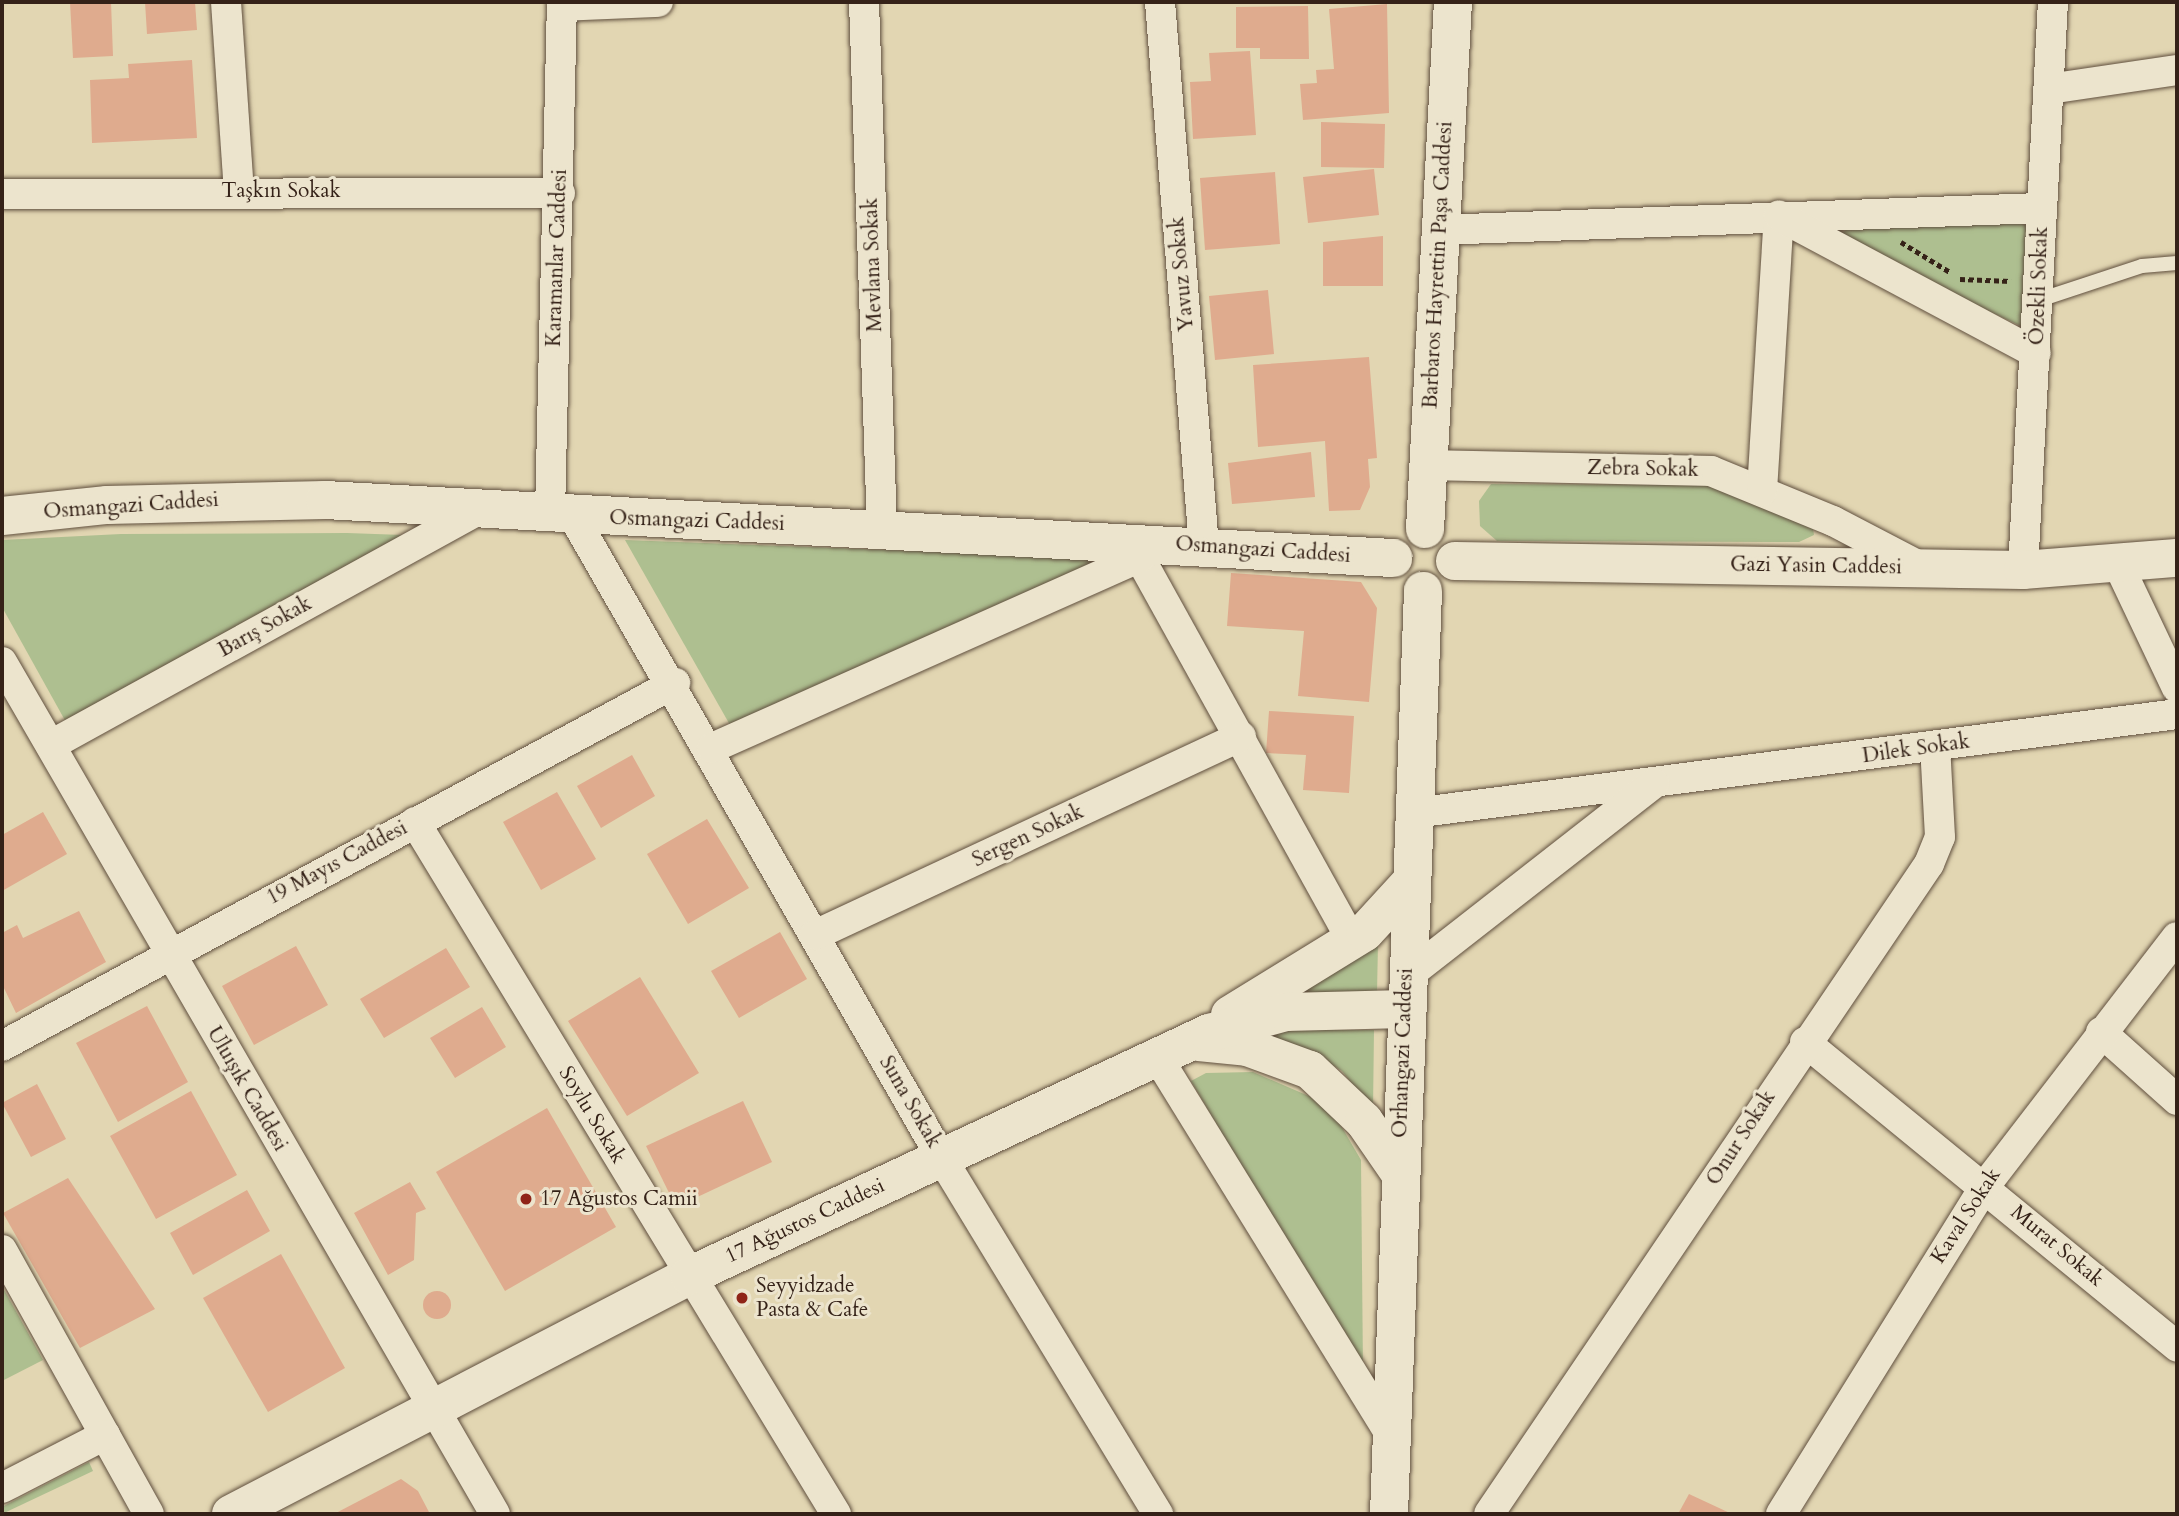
<!DOCTYPE html>
<meta charset="utf-8">
<style>
body{margin:0}
#map{position:relative;width:2179px;height:1516px;overflow:hidden;background:#e2d6b2;font-family:Cardo,serif}
div>[style]{position:absolute}
[style*='--x']{left:calc(var(--x)*1px);top:calc(var(--y)*1px);width:calc(var(--w)*1px);rotate:calc(var(--a)*1deg)}
.green>*{inset:0;background:#aebf90}
.building>*{inset:0;background:#dfab8e}
.round{border-radius:50%}
.path>*{height:4.5px;margin-top:-2.25px;transform-origin:0;background:repeating-linear-gradient(90deg,#352218 0 5px,transparent 0 8.5px)}
.roads{filter:drop-shadow(0 0 2px #604f3e) drop-shadow(0 0 2px #604f3e)}
.lane>*{height:14px;margin:-7px;padding:0 7px;transform-origin:7px;border-radius:7px;background:#ece4cd}
.street>*{height:30px;margin:-15px;padding:0 15px;transform-origin:15px;border-radius:15px;background:#ece4cd}
.secondary>*{height:38px;margin:-19px;padding:0 19px;transform-origin:19px;border-radius:19px;background:#ece4cd}
.dots>*{width:19px;height:19px;translate:-50% -50%;box-sizing:border-box;border:4px solid #ece4cd;border-radius:50%}
span{translate:-50% -50%;white-space:nowrap;text-align:center;line-height:1.15;-webkit-text-stroke:6px #ece4cd;paint-order:stroke}
.street-label{font-size:21px;color:#352218}
.poi-label{font-size:21px;color:#352218}
.left{translate:0 -50%;text-align:left}
.frame{position:absolute;inset:0;border:4px solid #352218;pointer-events:none}
</style>
<div id="map">
<div class="green">
<div style="clip-path:polygon(2022px 222px,2028px 228px,2027px 329px,1836px 239px,1849px 227px)"></div>
<div style="clip-path:polygon(1491px 484px,1715px 485px,1813px 529px,1814px 535px,1799px 542px,1497px 541px,1480px 526px,1479px 501px)"></div>
<div style="clip-path:polygon(121px 534px,347px 533px,403px 535px,67px 724px,2px 607px,2px 540px)"></div>
<div style="clip-path:polygon(625px 540px,1105px 558px,730px 725px)"></div>
<div style="clip-path:polygon(1378px 943px,1377px 993px,1282px 995px)"></div>
<div style="clip-path:polygon(1291px 1030px,1374px 1030px,1373px 1110px,1342px 1071px,1318px 1056px,1261px 1039px)"></div>
<div style="clip-path:polygon(1253px 1072px,1311px 1097px,1340px 1124px,1361px 1160px,1363px 1371px,1191px 1081px,1206px 1073px)"></div>
<div style="clip-path:polygon(2px 1286px,43px 1360px,2px 1381px)"></div>
<div style="clip-path:polygon(89px 1462px,93px 1471px,2px 1514px,2px 1507px)"></div>
</div>
<div class="building">
<div style="clip-path:polygon(70px 2px,111px 2px,113px 56px,73px 58px)"></div>
<div style="clip-path:polygon(145px 2px,195px 2px,197px 30px,147px 34px)"></div>
<div style="clip-path:polygon(1387px 4px,1389px 113px,1303px 120px,1300px 84px,1317px 83px,1316px 70px,1334px 69px,1329px 9px)"></div>
<div style="clip-path:polygon(1308px 6px,1309px 59px,1260px 59px,1260px 48px,1236px 48px,1236px 7px)"></div>
<div style="clip-path:polygon(1250px 51px,1256px 135px,1193px 139px,1190px 82px,1211px 81px,1209px 53px)"></div>
<div style="clip-path:polygon(192px 60px,197px 138px,92px 143px,90px 80px,129px 78px,128px 64px)"></div>
<div style="clip-path:polygon(1321px 122px,1385px 124px,1384px 168px,1321px 167px)"></div>
<div style="clip-path:polygon(1374px 169px,1379px 215px,1308px 223px,1303px 177px)"></div>
<div style="clip-path:polygon(1275px 172px,1280px 244px,1205px 250px,1200px 178px)"></div>
<div style="clip-path:polygon(1383px 236px,1383px 286px,1323px 286px,1323px 242px)"></div>
<div style="clip-path:polygon(1268px 290px,1274px 354px,1215px 360px,1209px 296px)"></div>
<div style="clip-path:polygon(1369px 357px,1377px 458px,1368px 459px,1370px 487px,1360px 510px,1329px 511px,1325px 441px,1258px 447px,1253px 365px)"></div>
<div style="clip-path:polygon(1311px 452px,1315px 497px,1232px 504px,1228px 463px)"></div>
<div style="clip-path:polygon(1231px 573px,1361px 582px,1377px 608px,1369px 702px,1298px 696px,1304px 631px,1227px 626px)"></div>
<div style="clip-path:polygon(1269px 711px,1354px 716px,1349px 793px,1303px 790px,1306px 755px,1266px 753px)"></div>
<div style="clip-path:polygon(632px 755px,655px 796px,601px 828px,577px 786px)"></div>
<div style="clip-path:polygon(557px 792px,596px 859px,541px 890px,503px 822px)"></div>
<div style="clip-path:polygon(43px 812px,67px 854px,2px 891px,2px 835px)"></div>
<div style="clip-path:polygon(707px 819px,749px 888px,688px 924px,647px 854px)"></div>
<div style="clip-path:polygon(79px 911px,106px 962px,16px 1013px,2px 984px,2px 933px,17px 925px,23px 938px)"></div>
<div style="clip-path:polygon(780px 932px,807px 979px,739px 1018px,711px 971px)"></div>
<div style="clip-path:polygon(296px 946px,328px 1005px,254px 1045px,222px 986px)"></div>
<div style="clip-path:polygon(446px 948px,470px 987px,384px 1038px,360px 999px)"></div>
<div style="clip-path:polygon(640px 977px,699px 1073px,627px 1116px,568px 1021px)"></div>
<div style="clip-path:polygon(147px 1006px,188px 1082px,118px 1122px,76px 1043px)"></div>
<div style="clip-path:polygon(482px 1007px,506px 1047px,455px 1078px,430px 1038px)"></div>
<div style="clip-path:polygon(37px 1084px,66px 1139px,31px 1157px,2px 1103px)"></div>
<div style="clip-path:polygon(191px 1091px,237px 1175px,156px 1219px,110px 1136px)"></div>
<div style="clip-path:polygon(743px 1101px,772px 1162px,676px 1207px,646px 1146px)"></div>
<div style="clip-path:polygon(547px 1108px,616px 1227px,505px 1291px,436px 1172px)"></div>
<div style="clip-path:polygon(68px 1178px,155px 1309px,80px 1348px,3px 1213px)"></div>
<div style="clip-path:polygon(410px 1182px,426px 1209px,416px 1213px,414px 1260px,388px 1275px,354px 1213px)"></div>
<div style="clip-path:polygon(247px 1190px,270px 1231px,193px 1275px,170px 1233px)"></div>
<div style="clip-path:polygon(281px 1254px,345px 1368px,268px 1412px,203px 1298px)"></div>
<div class="round" style="left:423px;top:1291px;width:28px;height:28px"></div>
<div style="clip-path:polygon(401px 1479px,418px 1491px,430px 1514px,334px 1514px)"></div>
<div style="clip-path:polygon(1689px 1494px,1732px 1514px,1678px 1514px)"></div>
</div>
<div class="path">
<div style="--x:1901;--y:242;--w:57;--a:31.5"></div>
<div style="--x:1960;--y:279;--w:51;--a:2.2"></div>
</div>
<div class="roads">
<div class="lane">
<div style="--x:2039;--y:300;--w:108;--a:-18.3"></div>
<div style="--x:2142;--y:266;--w:35;--a:-5"></div>
</div>
<div class="street">
<div style="--x:226;--y:2;--w:189;--a:86.1"></div>
<div style="--x:864;--y:2;--w:526;--a:88.04"></div>
<div style="--x:1160;--y:2;--w:546;--a:85.38"></div>
<div style="--x:562;--y:6;--w:96;--a:-2.4"></div>
<div style="--x:2049;--y:89;--w:129;--a:-8.4"></div>
<div style="--x:2;--y:194;--w:558;--a:-0.1"></div>
<div style="--x:1438;--y:230;--w:604;--a:-2.09"></div>
<div style="--x:1428;--y:465;--w:283;--a:1.2"></div>
<div style="--x:1711;--y:471;--w:132;--a:22.3"></div>
<div style="--x:1833;--y:521;--w:99;--a:27.6"></div>
<div style="--x:1762;--y:491;--w:276;--a:-86.5"></div>
<div style="--x:1779;--y:216;--w:291;--a:28.1"></div>
<div style="--x:550;--y:514;--w:512;--a:-88.66"></div>
<div style="--x:573;--y:516;--w:739;--a:60.14"></div>
<div style="--x:941;--y:1157;--w:418;--a:58.7"></div>
<div style="--x:1131;--y:542;--w:456;--a:61"></div>
<div style="--x:2119;--y:566;--w:135;--a:64.6"></div>
<div style="--x:2023;--y:570;--w:569;--a:-86.98"></div>
<div style="--x:2;--y:662;--w:984;--a:59.94"></div>
<div style="--x:51;--y:745;--w:490;--a:-28.8"></div>
<div style="--x:712;--y:748;--w:469;--a:-24"></div>
<div style="--x:1414;--y:813;--w:769;--a:-7.39"></div>
<div style="--x:415;--y:822;--w:810;--a:58.68"></div>
<div style="--x:815;--y:935;--w:470;--a:-25"></div>
<div style="--x:1406;--y:977;--w:315;--a:-38"></div>
<div style="--x:2101;--y:1032;--w:102;--a:41.8"></div>
<div style="--x:1805;--y:1042;--w:481;--a:39.3"></div>
<div style="--x:2;--y:1046;--w:765;--a:-28.34"></div>
<div style="--x:1156;--y:1055;--w:449;--a:58.3"></div>
<div style="--x:2;--y:1250;--w:302;--a:60.9"></div>
<div style="--x:2;--y:1488;--w:116;--a:-27.2"></div>
<div style="--x:1489;--y:1514;--w:785;--a:-55.91"></div>
<div style="--x:1929;--y:864;--w:29;--a:-68"></div>
<div style="--x:1940;--y:837;--w:91;--a:-93.1"></div>
<div style="--x:1781;--y:1514;--w:386;--a:-58.1"></div>
<div style="--x:1985;--y:1186;--w:314;--a:-52.4"></div>
</div>
<div class="secondary">
<div style="--x:2;--y:516;--w:106;--a:-6"></div>
<div style="--x:107;--y:505;--w:218;--a:-1.3"></div>
<div style="--x:325;--y:500;--w:1070;--a:3.11"></div>
<div style="--x:1425;--y:529;--w:528;--a:-86.96"></div>
<div style="--x:1455;--y:561;--w:568;--a:0.91"></div>
<div style="--x:2023;--y:570;--w:154;--a:-4.5"></div>
<div style="--x:1230;--y:1015;--w:158;--a:-31.6"></div>
<div style="--x:1365;--y:932;--w:68;--a:-47.4"></div>
<div style="--x:1199;--y:1042;--w:48;--a:5.9"></div>
<div style="--x:1247;--y:1047;--w:67;--a:20.1"></div>
<div style="--x:1310;--y:1070;--w:74;--a:43.4"></div>
<div style="--x:1364;--y:1121;--w:62;--a:55.5"></div>
<div style="--x:231;--y:1514;--w:516;--a:-27.46"></div>
<div style="--x:689;--y:1276;--w:574;--a:-25.05"></div>
<div style="--x:1209;--y:1033;--w:80;--a:-15.3"></div>
<div style="--x:1286;--y:1012;--w:119;--a:-1.4"></div>
<div style="--x:1389;--y:1514;--w:924;--a:-87.89"></div>
</div>
</div>
<div class="dots">
<div style="left:526px;top:1199px;background:#8f2418"></div>
<div style="left:742px;top:1298px;background:#8f2418"></div>
</div>
<div class="street-label">
<span style="left:281px;top:191px">Taşkın Sokak</span>
<span style="left:557px;top:258px;rotate:-88deg">Karamanlar Caddesi</span>
<span style="left:873px;top:265px;rotate:-92deg">Mevlana Sokak</span>
<span style="left:1438px;top:265px;rotate:-87deg">Barbaros Hayrettin Paşa Caddesi</span>
<span style="left:1182px;top:274px;rotate:-95deg">Yavuz Sokak</span>
<span style="left:2039px;top:286px;rotate:-88deg">Özekli Sokak</span>
<span style="left:1643px;top:469px;rotate:1deg">Zebra Sokak</span>
<span style="left:131px;top:506px;rotate:-4deg">Osmangazi Caddesi</span>
<span style="left:697px;top:521px;rotate:2deg">Osmangazi Caddesi</span>
<span style="left:1263px;top:550px;rotate:4deg">Osmangazi Caddesi</span>
<span style="left:1816px;top:566px;rotate:1deg">Gazi Yasin Caddesi</span>
<span style="left:265px;top:627px;rotate:-29deg">Barış Sokak</span>
<span style="left:1916px;top:749px;rotate:-8deg">Dilek Sokak</span>
<span style="left:1028px;top:836px;rotate:-25deg">Sergen Sokak</span>
<span style="left:337px;top:863px;rotate:-28deg">19 Mayıs Caddesi</span>
<span style="left:1403px;top:1053px;rotate:-88deg">Orhangazi Caddesi</span>
<span style="left:247px;top:1089px;rotate:60deg">Uluışık Caddesi</span>
<span style="left:910px;top:1102px;rotate:60deg">Suna Sokak</span>
<span style="left:592px;top:1115px;rotate:59deg">Soylu Sokak</span>
<span style="left:1741px;top:1138px;rotate:-57deg">Onur Sokak</span>
<span style="left:1966px;top:1216px;rotate:-57deg">Kaval Sokak</span>
<span style="left:805px;top:1221px;rotate:-25deg">17 Ağustos Caddesi</span>
<span style="left:2057px;top:1246px;rotate:40deg">Murat Sokak</span>
</div>
<div class="poi-label">
<span class="left" style="left:540px;top:1199px">17 Ağustos Camii</span>
<span class="left" style="left:756px;top:1298px">Seyyidzade<br>Pasta &amp; Cafe</span>
</div>
<div class="frame"></div>
</div>
